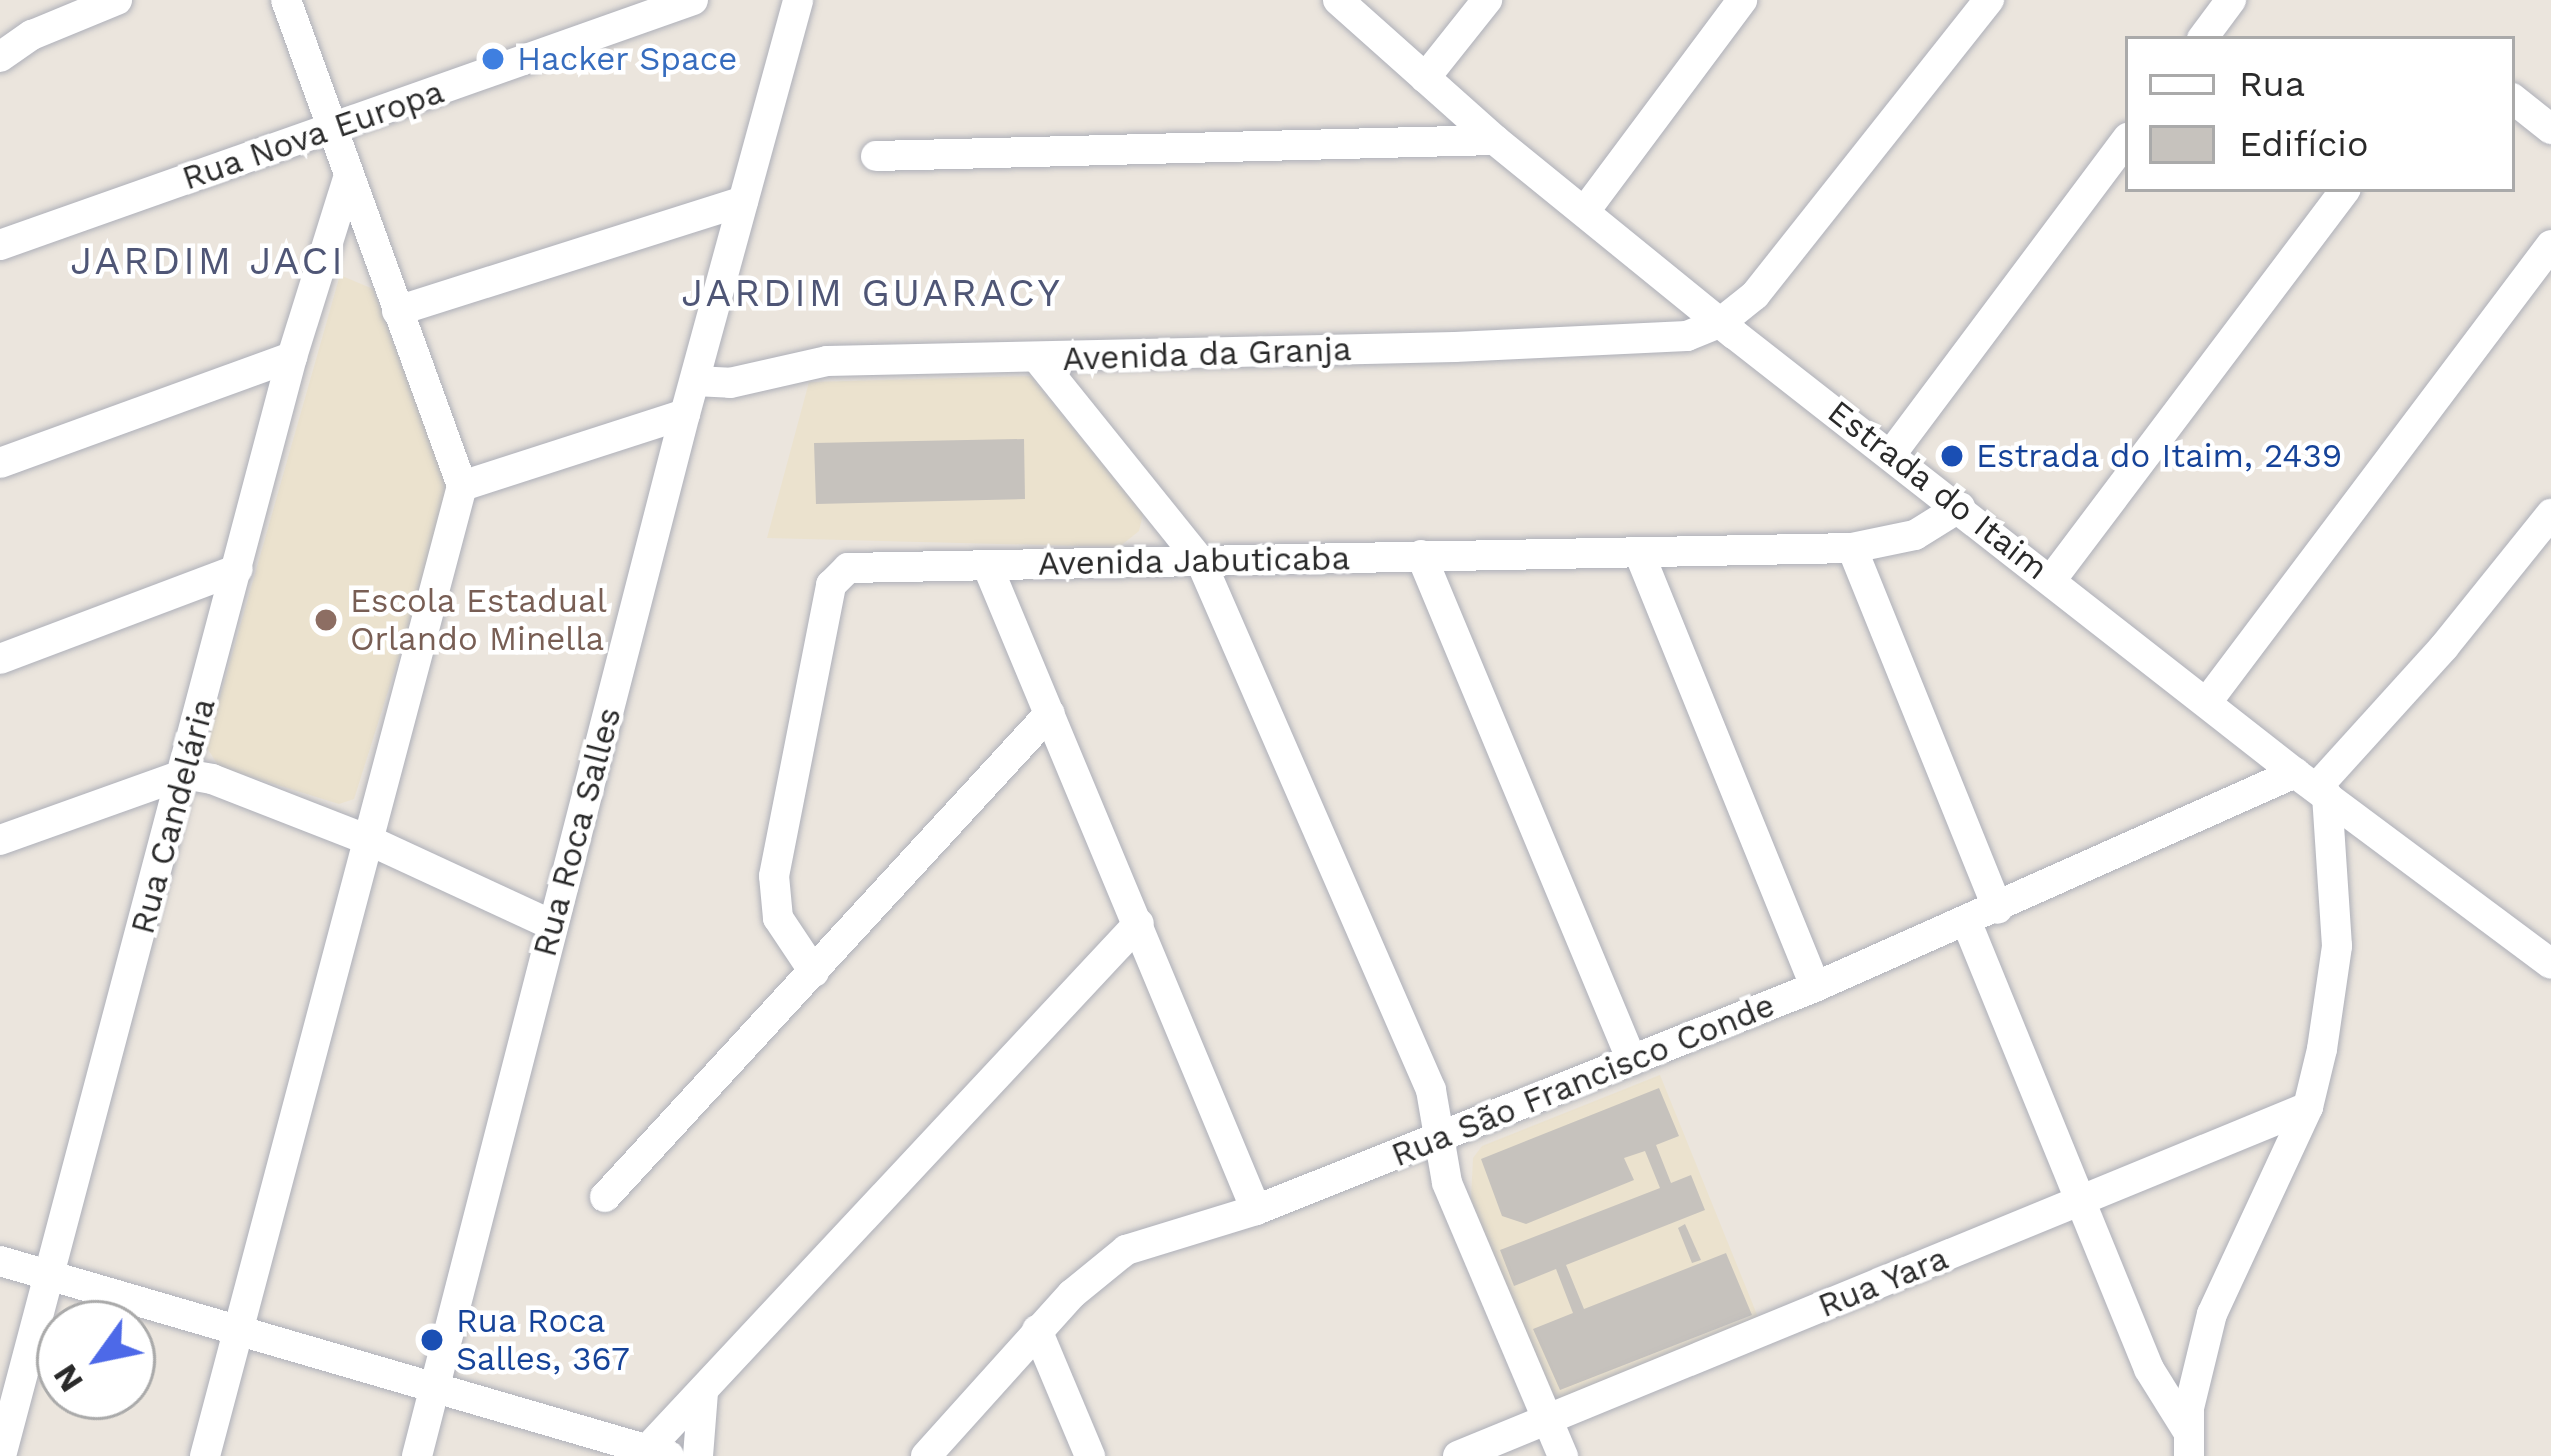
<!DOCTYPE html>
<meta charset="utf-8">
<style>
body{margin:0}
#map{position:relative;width:2551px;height:1456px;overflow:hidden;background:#ebe5dd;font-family:"Work Sans",sans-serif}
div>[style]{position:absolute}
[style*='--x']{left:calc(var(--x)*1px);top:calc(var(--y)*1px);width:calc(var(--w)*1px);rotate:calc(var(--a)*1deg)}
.education>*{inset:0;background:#ebe2ce}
.building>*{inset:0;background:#c6c2bd}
.roads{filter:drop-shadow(0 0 3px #aeb0b9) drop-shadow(0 0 3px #aeb0b9)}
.minor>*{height:30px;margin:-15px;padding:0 15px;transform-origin:15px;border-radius:15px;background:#fff}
.dots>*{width:33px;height:33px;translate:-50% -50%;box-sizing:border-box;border:6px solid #fff;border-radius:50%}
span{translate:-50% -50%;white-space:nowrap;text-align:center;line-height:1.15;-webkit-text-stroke:9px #fff;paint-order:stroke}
.shop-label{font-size:33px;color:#366cbe}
.left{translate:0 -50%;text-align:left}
.street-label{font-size:33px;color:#2a2a2a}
.transit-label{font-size:33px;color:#164399}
.education-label{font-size:33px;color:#785e54}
.quarter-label{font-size:39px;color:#4f5676;letter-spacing:3px}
.legend{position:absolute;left:2125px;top:36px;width:390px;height:156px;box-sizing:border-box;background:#fff;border:3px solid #aaa;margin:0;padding:15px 21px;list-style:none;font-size:36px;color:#2a2a2a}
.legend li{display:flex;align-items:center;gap:24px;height:60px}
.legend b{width:60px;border:3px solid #aaa}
.north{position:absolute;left:36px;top:1300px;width:120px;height:120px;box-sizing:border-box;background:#fff;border:3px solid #aaa;border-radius:50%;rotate:237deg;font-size:33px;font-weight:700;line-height:48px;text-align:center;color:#2a2a2a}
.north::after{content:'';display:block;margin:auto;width:42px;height:54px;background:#4d69e8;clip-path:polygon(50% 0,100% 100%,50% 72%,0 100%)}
</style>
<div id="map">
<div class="education">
<div style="clip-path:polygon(340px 275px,373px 289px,450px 495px,354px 799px,339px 804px,219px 767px,206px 746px)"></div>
<div style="clip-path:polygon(1030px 376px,1143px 514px,1139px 531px,1119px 547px,767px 538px,809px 382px)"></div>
<div style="clip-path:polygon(1660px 1075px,1760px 1322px,1552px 1403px,1471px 1199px,1473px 1158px,1482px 1146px)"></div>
</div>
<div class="building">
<div style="clip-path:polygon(1024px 439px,1025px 499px,816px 504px,814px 443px)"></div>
<div style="clip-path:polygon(1659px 1088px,1679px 1136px,1656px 1145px,1671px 1183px,1691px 1175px,1705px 1210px,1566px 1265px,1584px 1309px,1726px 1253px,1752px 1315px,1560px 1390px,1533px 1329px,1573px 1313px,1556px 1269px,1514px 1286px,1500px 1250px,1660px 1188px,1645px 1151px,1624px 1158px,1634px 1180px,1526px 1224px,1502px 1216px,1481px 1159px)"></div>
<div style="clip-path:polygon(1685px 1224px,1701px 1260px,1692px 1263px,1678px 1228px)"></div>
</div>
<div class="roads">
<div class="minor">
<div style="--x:286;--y:0;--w:517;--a:70.09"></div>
<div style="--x:1338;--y:0;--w:210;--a:41.7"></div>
<div style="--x:1495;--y:140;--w:308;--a:39.1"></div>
<div style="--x:1734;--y:334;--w:712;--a:38.04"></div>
<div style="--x:2295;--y:773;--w:319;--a:36.7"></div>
<div style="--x:2202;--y:39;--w:49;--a:-53.4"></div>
<div style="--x:0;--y:57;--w:39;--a:-35"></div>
<div style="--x:32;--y:35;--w:92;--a:-22.4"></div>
<div style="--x:1425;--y:78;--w:100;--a:-51.5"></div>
<div style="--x:2512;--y:98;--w:50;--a:38.5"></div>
<div style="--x:876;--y:156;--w:619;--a:-1.48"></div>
<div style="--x:1585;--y:211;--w:263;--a:-53.3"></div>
<div style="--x:0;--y:245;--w:735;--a:-19.47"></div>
<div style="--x:397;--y:311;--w:363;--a:-17.6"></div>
<div style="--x:1038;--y:359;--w:260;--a:51.2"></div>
<div style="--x:1201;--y:562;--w:576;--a:66.46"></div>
<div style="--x:1431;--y:1090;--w:94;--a:80.2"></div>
<div style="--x:1447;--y:1183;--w:297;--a:67"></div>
<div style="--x:695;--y:381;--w:35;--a:3"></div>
<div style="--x:730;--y:383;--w:99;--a:-12.8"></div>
<div style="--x:827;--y:361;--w:628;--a:-1.28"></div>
<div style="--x:1455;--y:347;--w:232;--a:-2.7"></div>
<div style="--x:1687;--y:336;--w:35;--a:-22"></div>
<div style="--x:1720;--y:323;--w:45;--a:-38.7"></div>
<div style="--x:1755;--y:295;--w:377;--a:-51.6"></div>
<div style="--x:1892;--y:453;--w:394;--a:-53.2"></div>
<div style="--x:0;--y:463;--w:311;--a:-20"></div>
<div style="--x:462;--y:486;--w:234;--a:-17.9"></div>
<div style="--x:1852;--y:548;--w:389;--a:68"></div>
<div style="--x:1421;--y:555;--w:548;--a:67.36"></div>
<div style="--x:1640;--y:555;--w:466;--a:67.9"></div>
<div style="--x:987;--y:565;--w:699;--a:67.36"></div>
<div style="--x:2052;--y:579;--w:488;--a:-53"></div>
<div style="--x:0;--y:659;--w:254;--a:-20.7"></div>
<div style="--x:2207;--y:702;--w:572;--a:-53.03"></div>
<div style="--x:2318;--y:786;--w:188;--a:-47.8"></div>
<div style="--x:2444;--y:647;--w:171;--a:-51.2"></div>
<div style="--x:0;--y:840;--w:195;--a:-19.7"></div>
<div style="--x:184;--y:774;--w:28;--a:10"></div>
<div style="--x:212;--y:779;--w:165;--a:21.3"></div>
<div style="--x:366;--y:839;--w:205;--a:24.8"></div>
<div style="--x:1967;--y:923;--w:482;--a:67.8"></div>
<div style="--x:2149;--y:1369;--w:72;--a:58.1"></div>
<div style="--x:814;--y:972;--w:65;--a:-123.7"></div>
<div style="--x:778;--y:918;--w:42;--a:-95.4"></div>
<div style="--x:774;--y:876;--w:297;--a:-78.9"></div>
<div style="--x:831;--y:585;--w:24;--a:-45"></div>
<div style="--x:848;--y:568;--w:1004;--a:-1.14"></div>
<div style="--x:1852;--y:548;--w:64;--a:-11.7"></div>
<div style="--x:1915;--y:535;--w:53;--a:-31.9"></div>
<div style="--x:605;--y:1197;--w:657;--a:-47.4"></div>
<div style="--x:0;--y:1261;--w:697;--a:16.25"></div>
<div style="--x:1037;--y:1330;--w:137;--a:67.2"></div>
<div style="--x:1;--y:1456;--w:1137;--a:-75.17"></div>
<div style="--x:292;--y:357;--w:188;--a:-72.6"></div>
<div style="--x:205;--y:1456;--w:1003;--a:-75.16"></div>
<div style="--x:417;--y:1456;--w:1076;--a:-75.58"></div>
<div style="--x:685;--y:414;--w:429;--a:-74.7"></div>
<div style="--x:641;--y:1456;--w:729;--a:-46.94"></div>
<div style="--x:698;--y:1456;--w:64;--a:-85.5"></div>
<div style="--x:926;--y:1456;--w:218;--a:-48"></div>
<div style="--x:1072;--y:1294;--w:70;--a:-39.2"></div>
<div style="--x:1126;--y:1250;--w:136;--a:-17.1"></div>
<div style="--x:1256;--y:1210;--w:602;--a:-21.75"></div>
<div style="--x:1815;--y:987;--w:526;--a:-24.03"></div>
<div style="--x:1458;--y:1456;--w:919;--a:-22.32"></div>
<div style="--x:2189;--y:1456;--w:48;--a:-90"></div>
<div style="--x:2189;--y:1408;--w:97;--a:-76.3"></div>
<div style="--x:2212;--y:1314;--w:228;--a:-65.1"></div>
<div style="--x:2308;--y:1107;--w:60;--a:-76.4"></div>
<div style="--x:2322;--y:1049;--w:104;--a:-81.7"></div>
<div style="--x:2337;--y:946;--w:151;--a:-93.8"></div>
</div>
</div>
<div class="dots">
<div style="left:493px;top:59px;background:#3f7fe0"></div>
<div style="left:1952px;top:456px;background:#1a4fb4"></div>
<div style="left:326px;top:620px;background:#8d6e63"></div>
<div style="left:432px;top:1340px;background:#1a4fb4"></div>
</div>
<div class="shop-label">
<span class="left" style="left:517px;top:59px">Hacker Space</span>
</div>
<div class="street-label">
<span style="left:313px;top:135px;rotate:-19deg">Rua Nova Europa</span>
<span style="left:1207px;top:354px;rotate:-2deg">Avenida da Granja</span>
<span style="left:1938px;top:490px;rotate:38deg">Estrada do Itaim</span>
<span style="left:1194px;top:561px;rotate:-1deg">Avenida Jabuticaba</span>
<span style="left:173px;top:816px;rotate:-75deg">Rua Candelária</span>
<span style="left:577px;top:832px;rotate:-75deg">Rua Roca Salles</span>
<span style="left:1583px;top:1080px;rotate:-22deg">Rua São Francisco Conde</span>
<span style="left:1883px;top:1282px;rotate:-22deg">Rua Yara</span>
</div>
<div class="transit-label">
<span class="left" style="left:1976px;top:456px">Estrada do Itaim, 2439</span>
<span class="left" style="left:456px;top:1340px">Rua Roca<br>Salles, 367</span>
</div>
<div class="education-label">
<span class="left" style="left:350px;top:620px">Escola Estadual<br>Orlando Minella</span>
</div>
<div class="quarter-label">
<span style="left:208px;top:261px">JARDIM JACI</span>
<span style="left:872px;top:293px">JARDIM GUARACY</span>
</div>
<ul class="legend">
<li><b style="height:15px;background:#fff"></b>Rua</li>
<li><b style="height:33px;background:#c6c2bd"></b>Edifício</li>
</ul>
<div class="north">N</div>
</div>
